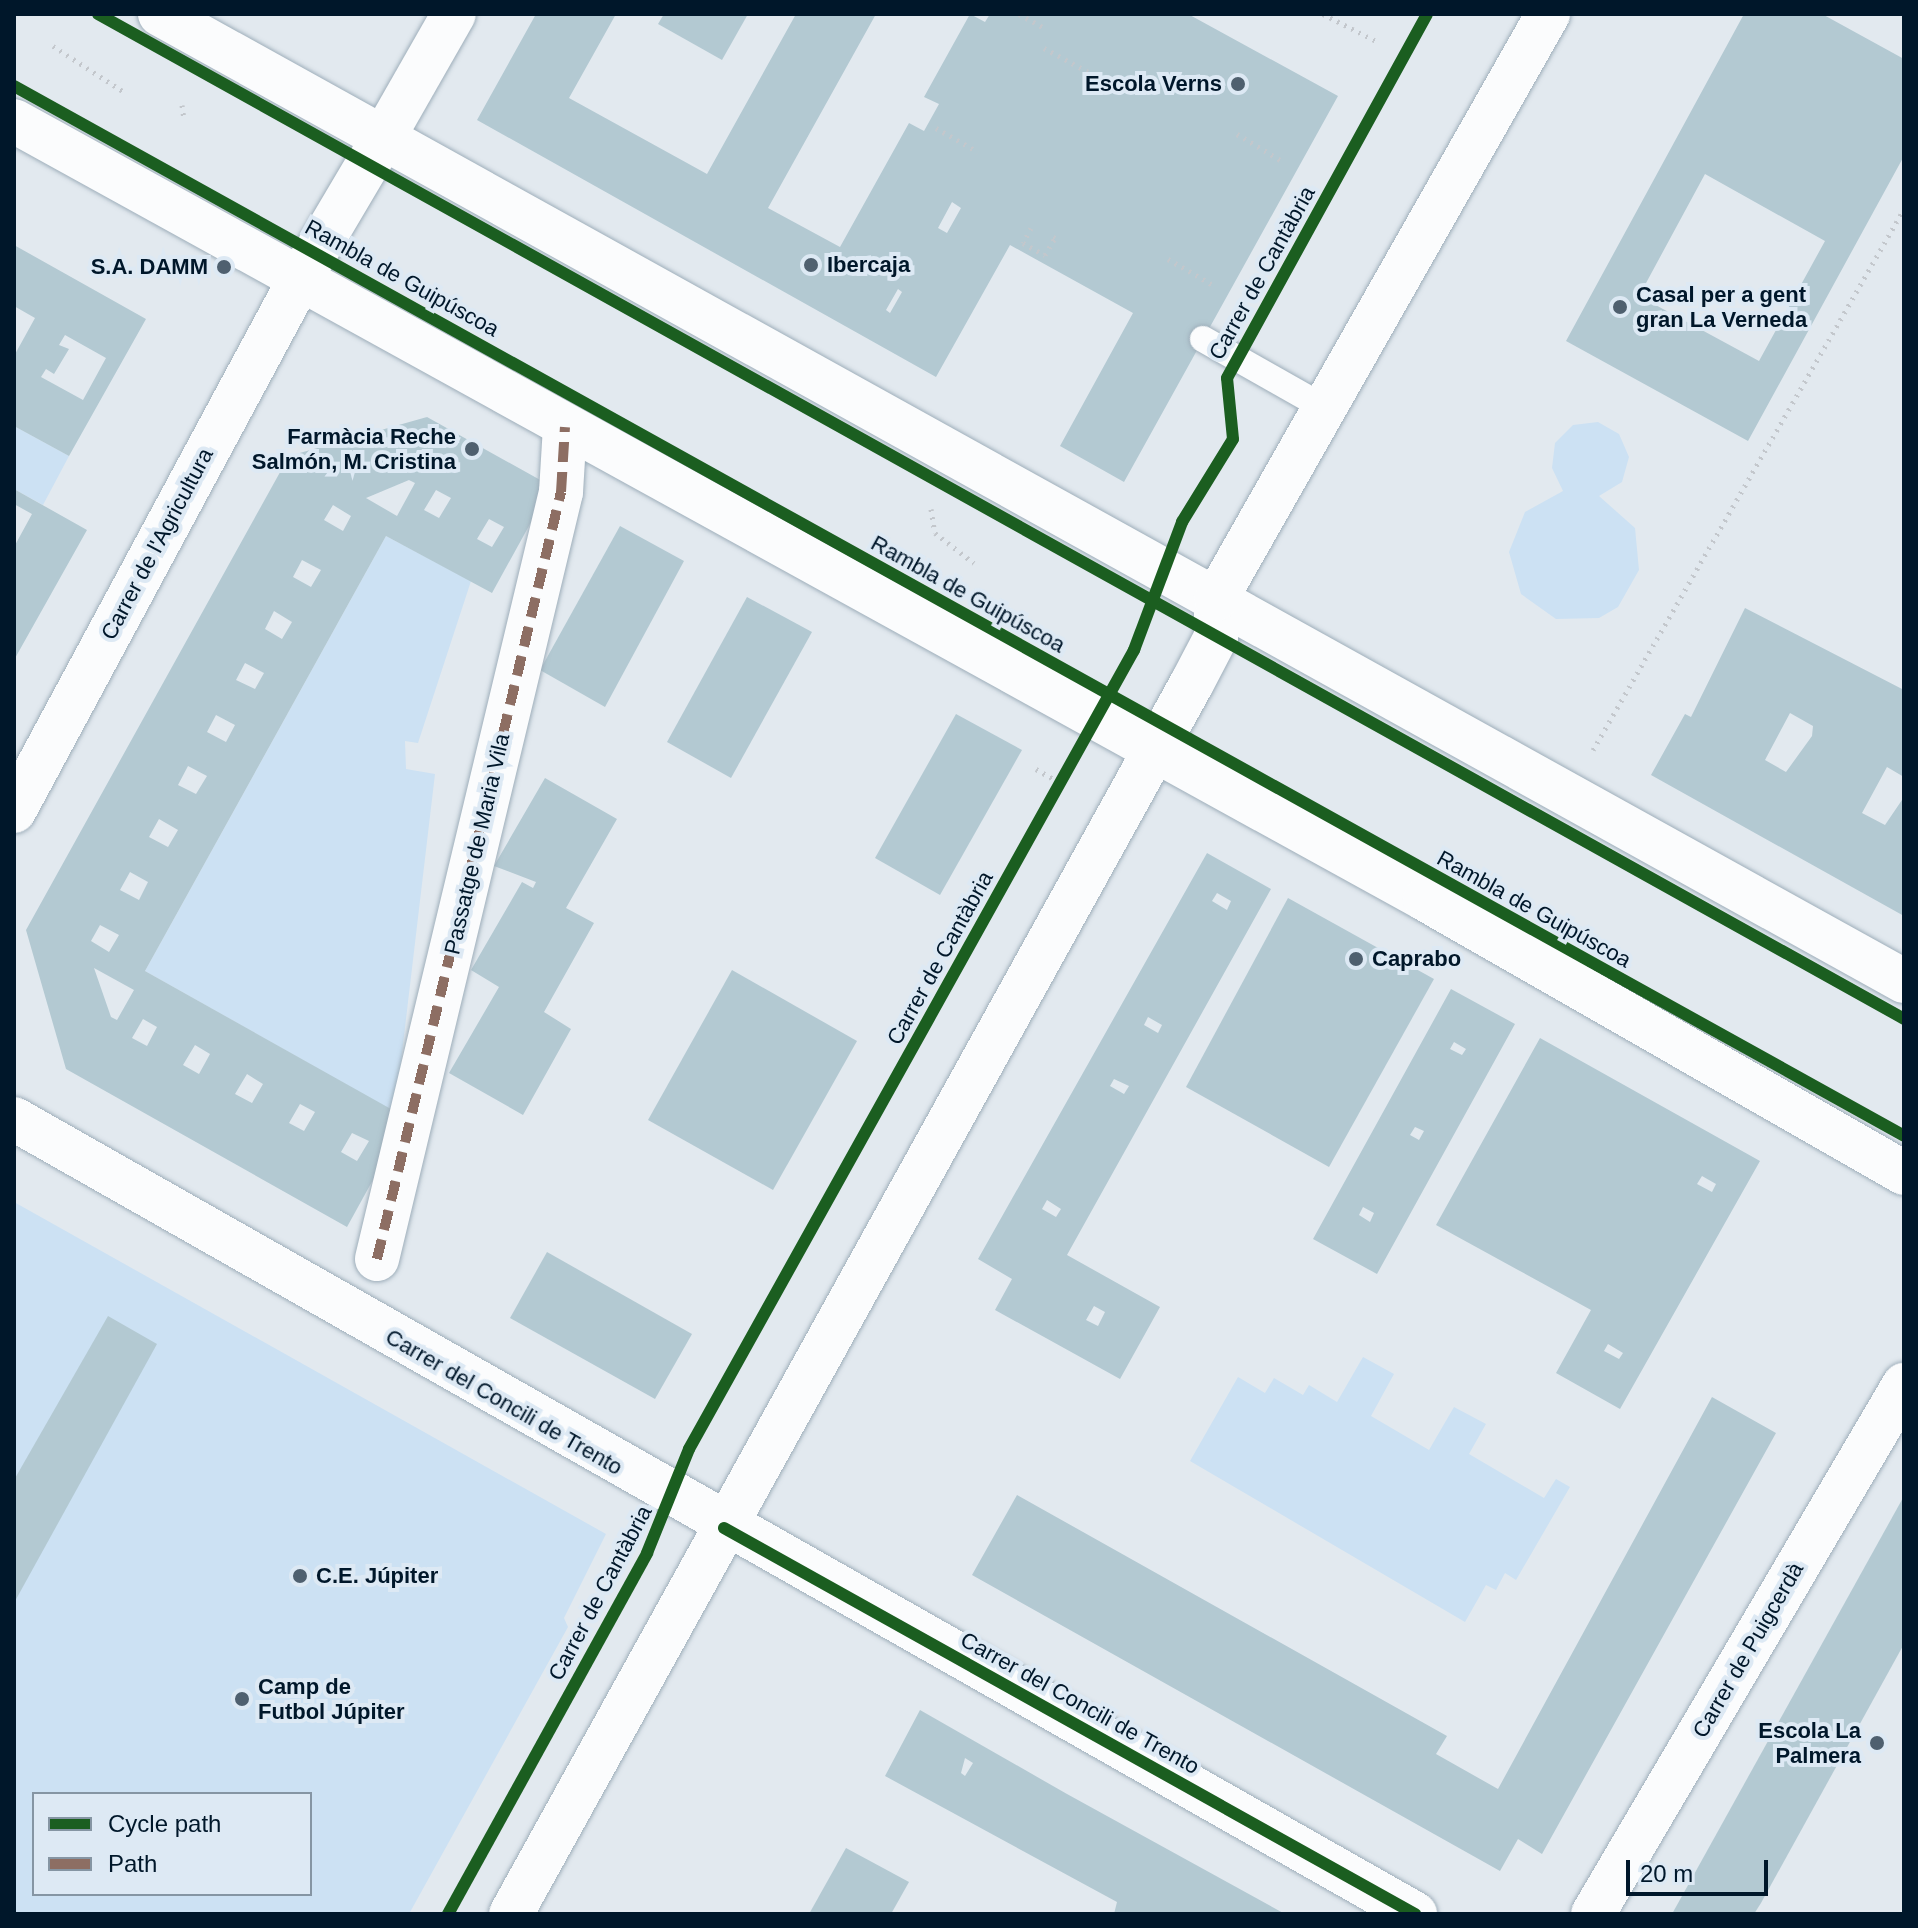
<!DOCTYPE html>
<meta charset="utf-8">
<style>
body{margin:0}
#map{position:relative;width:1918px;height:1928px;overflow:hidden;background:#e2e9ef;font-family:Helvetica,sans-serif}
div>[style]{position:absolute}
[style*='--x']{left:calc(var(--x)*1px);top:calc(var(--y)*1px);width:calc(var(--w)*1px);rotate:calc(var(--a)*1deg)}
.green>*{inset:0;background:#cce1f3}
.building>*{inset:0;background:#b3c9d2}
.path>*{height:5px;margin-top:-2.5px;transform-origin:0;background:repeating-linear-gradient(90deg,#c3c7cc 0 2px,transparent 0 8px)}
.roads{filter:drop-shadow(0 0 2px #9eaeba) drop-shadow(0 0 2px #9eaeba)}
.lane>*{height:26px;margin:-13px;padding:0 13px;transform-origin:13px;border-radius:13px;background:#fbfcfd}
.street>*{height:44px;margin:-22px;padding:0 22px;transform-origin:22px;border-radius:22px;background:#fbfcfd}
.secondary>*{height:44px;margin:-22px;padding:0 22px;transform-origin:22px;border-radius:22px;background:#fbfcfd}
.quiet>*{height:10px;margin-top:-5px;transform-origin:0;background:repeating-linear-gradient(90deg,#8d6e63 0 20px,transparent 0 30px)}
.cycleway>*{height:12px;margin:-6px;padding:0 6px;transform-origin:6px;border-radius:6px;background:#1b5e20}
.dots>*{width:22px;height:22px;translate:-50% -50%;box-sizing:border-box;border:4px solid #dde9f4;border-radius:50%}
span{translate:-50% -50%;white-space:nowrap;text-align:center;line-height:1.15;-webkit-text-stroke:8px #dde9f4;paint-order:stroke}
.poi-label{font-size:22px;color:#00172a;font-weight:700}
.right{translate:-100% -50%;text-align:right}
.left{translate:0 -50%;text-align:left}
.street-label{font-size:22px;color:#00172a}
.frame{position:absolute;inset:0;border:16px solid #00172a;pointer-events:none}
.legend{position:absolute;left:32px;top:1792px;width:280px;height:104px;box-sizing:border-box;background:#dde9f4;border:2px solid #8595a3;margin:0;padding:10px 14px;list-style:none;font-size:24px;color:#00172a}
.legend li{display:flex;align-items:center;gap:16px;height:40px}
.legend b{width:40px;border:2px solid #8595a3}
.scale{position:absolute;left:1626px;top:1860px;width:142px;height:36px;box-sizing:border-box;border:4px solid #00172a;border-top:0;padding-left:10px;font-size:24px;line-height:28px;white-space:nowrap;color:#00172a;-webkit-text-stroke:6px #dde9f4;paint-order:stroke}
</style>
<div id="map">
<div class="green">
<div style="clip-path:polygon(1598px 422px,1619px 434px,1629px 457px,1622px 482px,1599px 496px,1635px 528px,1639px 570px,1618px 607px,1599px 618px,1556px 619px,1521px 594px,1509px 552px,1525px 512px,1563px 491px,1552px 468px,1555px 443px,1573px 425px)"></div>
<div style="clip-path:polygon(14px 426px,69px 456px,43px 505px,14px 489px)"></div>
<div style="clip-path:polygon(386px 536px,471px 581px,418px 743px,405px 741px,406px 769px,435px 774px,395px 1112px,145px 971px)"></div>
<div style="clip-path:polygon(evenodd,14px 1202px,606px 1534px,564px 1618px,568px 1627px,409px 1914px,14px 1914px,14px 1202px,34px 1794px,310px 1794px,310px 1894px,34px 1894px,34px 1794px)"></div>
<div style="clip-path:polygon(1363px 1357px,1394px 1374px,1371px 1416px,1429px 1450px,1454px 1407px,1486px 1424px,1469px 1454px,1544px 1498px,1556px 1479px,1570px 1487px,1516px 1580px,1505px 1573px,1496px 1590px,1486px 1585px,1465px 1622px,1190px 1461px,1238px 1377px,1265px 1393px,1274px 1378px,1303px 1395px,1309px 1385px,1337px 1402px)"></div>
</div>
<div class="building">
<div style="clip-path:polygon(evenodd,536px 14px,616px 14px,569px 98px,707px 174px,796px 14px,876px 14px,768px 208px,840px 247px,909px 123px,924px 131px,939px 104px,924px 97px,970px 14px,985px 22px,990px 14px,1188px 14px,1338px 96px,1124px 482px,1060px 446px,1133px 313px,1010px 245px,936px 377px,477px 120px,536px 14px,952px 202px,961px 208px,947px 233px,938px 228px,952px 202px,536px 14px,898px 289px,902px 292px,890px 313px,886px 310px,898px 289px)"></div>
<div style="clip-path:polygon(664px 14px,748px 14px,722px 60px,658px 24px)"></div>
<div style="clip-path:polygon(evenodd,1744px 14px,1822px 14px,1904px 59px,1904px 156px,1748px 441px,1566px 341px,1744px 14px,1705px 174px,1825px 241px,1759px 361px,1639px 296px,1705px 174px)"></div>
<div style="clip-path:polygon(evenodd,14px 245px,146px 319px,69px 456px,14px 426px,14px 356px,35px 318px,14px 306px,14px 245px,65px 335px,106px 358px,83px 400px,41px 377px,46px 369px,54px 374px,69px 349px,59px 345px,65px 335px)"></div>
<div style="clip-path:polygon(evenodd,427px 417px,551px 486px,492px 593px,386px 536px,145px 971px,407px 1118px,347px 1227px,66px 1069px,26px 930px,289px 456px,427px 417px,409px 480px,415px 483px,397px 516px,366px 498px,409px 480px,427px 417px,436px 490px,451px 498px,439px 518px,424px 510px,436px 490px,427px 417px,333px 505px,351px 516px,343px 531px,324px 520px,333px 505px,427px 417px,489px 519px,504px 527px,492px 547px,477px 539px,489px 519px,427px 417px,302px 560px,321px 570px,311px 587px,293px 577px,302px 560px,427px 417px,274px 611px,292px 622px,282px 639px,265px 629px,274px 611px,427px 417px,245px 663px,264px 673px,255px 689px,236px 680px,245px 663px,427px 417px,216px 715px,235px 725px,226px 742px,207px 732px,216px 715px,427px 417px,188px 766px,207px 776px,196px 794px,178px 785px,188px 766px,427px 417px,159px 819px,178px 830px,168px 847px,149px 837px,159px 819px,427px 417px,130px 872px,148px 882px,139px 900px,120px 890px,130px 872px,427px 417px,100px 925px,119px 935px,109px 952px,91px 941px,100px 925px,427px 417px,94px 968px,134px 990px,117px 1020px,111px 1017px,94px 968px,427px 417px,143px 1019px,157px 1027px,147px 1046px,132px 1038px,143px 1019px,427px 417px,195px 1045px,210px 1054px,199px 1074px,183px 1065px,195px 1045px,427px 417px,247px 1074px,263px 1084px,252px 1103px,235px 1094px,247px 1074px,427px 417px,300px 1104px,315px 1112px,304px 1131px,289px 1123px,300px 1104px,427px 417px,352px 1133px,369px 1141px,357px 1161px,341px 1152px,352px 1133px)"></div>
<div style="clip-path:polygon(14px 489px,87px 530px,14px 660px,14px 547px,32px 514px,14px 504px)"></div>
<div style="clip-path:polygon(620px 526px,684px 561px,605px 707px,540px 670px)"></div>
<div style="clip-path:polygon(747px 597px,812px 632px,731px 778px,667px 742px)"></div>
<div style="clip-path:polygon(evenodd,1745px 608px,1904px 690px,1904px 777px,1887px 767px,1862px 813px,1885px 825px,1904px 797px,1904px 916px,1651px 775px,1685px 714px,1691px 717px,1745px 608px,1790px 713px,1813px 726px,1812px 736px,1786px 772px,1765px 760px,1790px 713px)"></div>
<div style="clip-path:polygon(956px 714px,1022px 750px,940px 895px,875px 858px)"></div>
<div style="clip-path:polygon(545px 778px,617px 819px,566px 908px,594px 923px,544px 1012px,571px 1029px,523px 1115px,449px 1073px,499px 987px,471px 970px,522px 882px,533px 888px,536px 882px,494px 866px)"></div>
<div style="clip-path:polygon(evenodd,1207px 853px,1271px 889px,1067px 1255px,1160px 1307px,1120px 1379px,995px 1310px,1012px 1279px,978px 1259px,1207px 853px,1217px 893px,1231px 901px,1227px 910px,1212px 901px,1217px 893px,1207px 853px,1148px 1017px,1162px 1025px,1158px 1033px,1144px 1025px,1148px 1017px,1207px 853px,1114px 1079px,1129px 1086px,1124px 1094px,1110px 1086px,1114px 1079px,1207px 853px,1047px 1200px,1061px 1209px,1056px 1217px,1042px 1209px,1047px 1200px,1207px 853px,1094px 1306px,1105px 1312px,1098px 1326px,1086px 1320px,1094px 1306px)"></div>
<div style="clip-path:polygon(1288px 898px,1434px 979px,1329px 1167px,1186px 1087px)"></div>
<div style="clip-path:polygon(732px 970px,857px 1041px,773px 1190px,648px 1120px)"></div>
<div style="clip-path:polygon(evenodd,1451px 989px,1515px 1024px,1377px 1274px,1313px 1239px,1451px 989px,1454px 1042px,1466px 1049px,1462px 1055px,1450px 1049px,1454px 1042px,1451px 989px,1415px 1127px,1424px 1131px,1419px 1140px,1410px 1135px,1415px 1127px,1451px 989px,1363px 1207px,1374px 1213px,1370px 1222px,1359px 1215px,1363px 1207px)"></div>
<div style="clip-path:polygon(evenodd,1540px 1038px,1760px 1161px,1620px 1409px,1556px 1373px,1591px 1310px,1436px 1225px,1540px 1038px,1702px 1176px,1716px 1184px,1712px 1192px,1697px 1184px,1702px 1176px,1540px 1038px,1608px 1344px,1623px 1353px,1619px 1359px,1604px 1351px,1608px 1344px)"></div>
<div style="clip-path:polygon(547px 1252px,692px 1334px,655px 1399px,510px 1318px)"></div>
<div style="clip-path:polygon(108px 1316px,157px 1344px,14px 1603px,14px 1480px)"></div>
<div style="clip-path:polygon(1712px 1397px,1776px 1433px,1542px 1854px,1518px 1839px,1500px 1871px,972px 1575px,1017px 1495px,1447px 1736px,1436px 1754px,1498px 1789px)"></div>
<div style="clip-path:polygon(1904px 1496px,1904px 1644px,1761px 1903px,1754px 1914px,1672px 1914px)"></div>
<div style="clip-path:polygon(evenodd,920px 1710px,1067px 1794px,1285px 1914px,1114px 1914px,1117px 1902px,885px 1776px,920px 1710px,965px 1758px,973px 1763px,965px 1776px,961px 1773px,965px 1758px)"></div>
<div style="clip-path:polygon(846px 1848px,909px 1882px,891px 1914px,809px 1914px)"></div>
</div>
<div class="path">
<div style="--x:1019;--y:14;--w:29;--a:29"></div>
<div style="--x:1323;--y:14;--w:62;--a:27"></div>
<div style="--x:53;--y:46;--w:85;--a:32.9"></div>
<div style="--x:1044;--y:48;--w:55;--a:28.4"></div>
<div style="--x:182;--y:105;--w:15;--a:82"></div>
<div style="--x:936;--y:128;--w:48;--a:29.7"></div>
<div style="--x:1237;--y:134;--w:52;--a:31"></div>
<div style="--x:1031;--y:228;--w:17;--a:118"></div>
<div style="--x:1023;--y:243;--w:25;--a:29"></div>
<div style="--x:1045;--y:255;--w:20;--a:-60"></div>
<div style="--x:1055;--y:238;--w:7;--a:-153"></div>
<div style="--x:1168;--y:259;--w:52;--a:30"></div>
<div style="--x:931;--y:509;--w:24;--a:81"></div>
<div style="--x:935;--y:533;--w:49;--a:37.6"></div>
<div style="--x:1593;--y:750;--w:624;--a:-60.11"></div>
<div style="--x:1036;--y:769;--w:20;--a:30"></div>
</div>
<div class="roads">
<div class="lane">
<div style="--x:1203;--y:339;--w:140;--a:29.5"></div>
</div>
<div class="street">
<div style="--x:382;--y:140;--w:145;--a:-60.3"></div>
<div style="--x:14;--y:811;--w:606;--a:-61.74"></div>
<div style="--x:14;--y:1119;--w:1611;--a:29.57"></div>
<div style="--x:377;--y:1259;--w:789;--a:-76.51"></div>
<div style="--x:561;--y:492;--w:65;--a:-86.5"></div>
<div style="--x:1593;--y:1914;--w:614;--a:-59.55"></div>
</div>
<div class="secondary">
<div style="--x:160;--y:14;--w:1994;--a:29.01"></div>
<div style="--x:14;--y:121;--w:1611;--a:28.87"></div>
<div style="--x:1425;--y:899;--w:552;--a:29.77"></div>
<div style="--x:301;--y:277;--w:159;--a:-59.4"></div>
<div style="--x:511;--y:1914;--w:1407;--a:-61.05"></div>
<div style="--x:1192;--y:683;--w:52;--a:-62.4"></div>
<div style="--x:1216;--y:637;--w:38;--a:-90"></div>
<div style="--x:1216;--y:599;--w:673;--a:-60.42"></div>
</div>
</div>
<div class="quiet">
<div style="--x:377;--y:1259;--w:789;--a:-76.51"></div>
<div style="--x:561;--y:492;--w:65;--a:-86.5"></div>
</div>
<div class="cycleway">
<div style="--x:98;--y:14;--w:2067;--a:29.09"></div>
<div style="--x:14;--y:86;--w:2162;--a:29.05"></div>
<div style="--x:724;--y:1528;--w:792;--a:29.19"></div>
<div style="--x:448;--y:1914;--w:412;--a:-61.1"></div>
<div style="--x:647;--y:1553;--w:112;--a:-68"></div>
<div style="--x:689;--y:1449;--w:915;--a:-60.88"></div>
<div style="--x:1134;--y:650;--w:137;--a:-69.4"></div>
<div style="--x:1182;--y:522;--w:97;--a:-58.4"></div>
<div style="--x:1233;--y:439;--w:61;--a:-95.6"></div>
<div style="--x:1227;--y:378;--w:415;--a:-61.2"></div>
</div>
<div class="dots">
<div style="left:1238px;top:84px;background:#4f606f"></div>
<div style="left:811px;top:265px;background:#4f606f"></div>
<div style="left:224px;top:267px;background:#4f606f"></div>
<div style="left:1620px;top:307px;background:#4f606f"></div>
<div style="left:472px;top:449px;background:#4f606f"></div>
<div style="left:1356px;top:959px;background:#4f606f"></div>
<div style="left:300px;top:1576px;background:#4f606f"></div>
<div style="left:242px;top:1699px;background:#4f606f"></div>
<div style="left:1877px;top:1743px;background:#4f606f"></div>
</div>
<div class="poi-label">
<span class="right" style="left:1222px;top:84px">Escola Verns</span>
<span class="left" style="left:827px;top:265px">Ibercaja</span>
<span class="right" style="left:208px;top:267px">S.A. DAMM</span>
<span class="left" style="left:1636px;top:307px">Casal per a gent<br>gran La Verneda</span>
<span class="right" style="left:456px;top:449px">Farmàcia Reche<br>Salmón, M. Cristina</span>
<span class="left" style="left:1372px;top:959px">Caprabo</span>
<span class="left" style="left:316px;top:1576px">C.E. Júpiter</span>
<span class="left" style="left:258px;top:1699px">Camp de<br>Futbol Júpiter</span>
<span class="right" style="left:1861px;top:1743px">Escola La<br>Palmera</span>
</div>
<div class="street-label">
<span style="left:1262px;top:273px;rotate:-61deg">Carrer de Cantàbria</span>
<span style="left:402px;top:278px;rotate:29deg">Rambla de Guipúscoa</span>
<span style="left:157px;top:544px;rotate:-62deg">Carrer de l'Agricultura</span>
<span style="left:968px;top:594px;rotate:29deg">Rambla de Guipúscoa</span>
<span style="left:477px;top:844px;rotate:-77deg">Passatge de Maria Vila</span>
<span style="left:1534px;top:909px;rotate:29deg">Rambla de Guipúscoa</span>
<span style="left:940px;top:958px;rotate:-61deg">Carrer de Cantàbria</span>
<span style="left:504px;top:1402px;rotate:30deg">Carrer del Concili de Trento</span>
<span style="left:600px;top:1593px;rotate:-62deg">Carrer de Cantàbria</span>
<span style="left:1748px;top:1650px;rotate:-60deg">Carrer de Puigcerdà</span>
<span style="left:1080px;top:1703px;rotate:29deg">Carrer del Concili de Trento</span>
</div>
<div class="frame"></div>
<ul class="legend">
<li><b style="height:10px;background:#1b5e20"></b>Cycle path</li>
<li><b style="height:10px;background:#8d6e63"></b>Path</li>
</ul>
<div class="scale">20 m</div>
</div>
